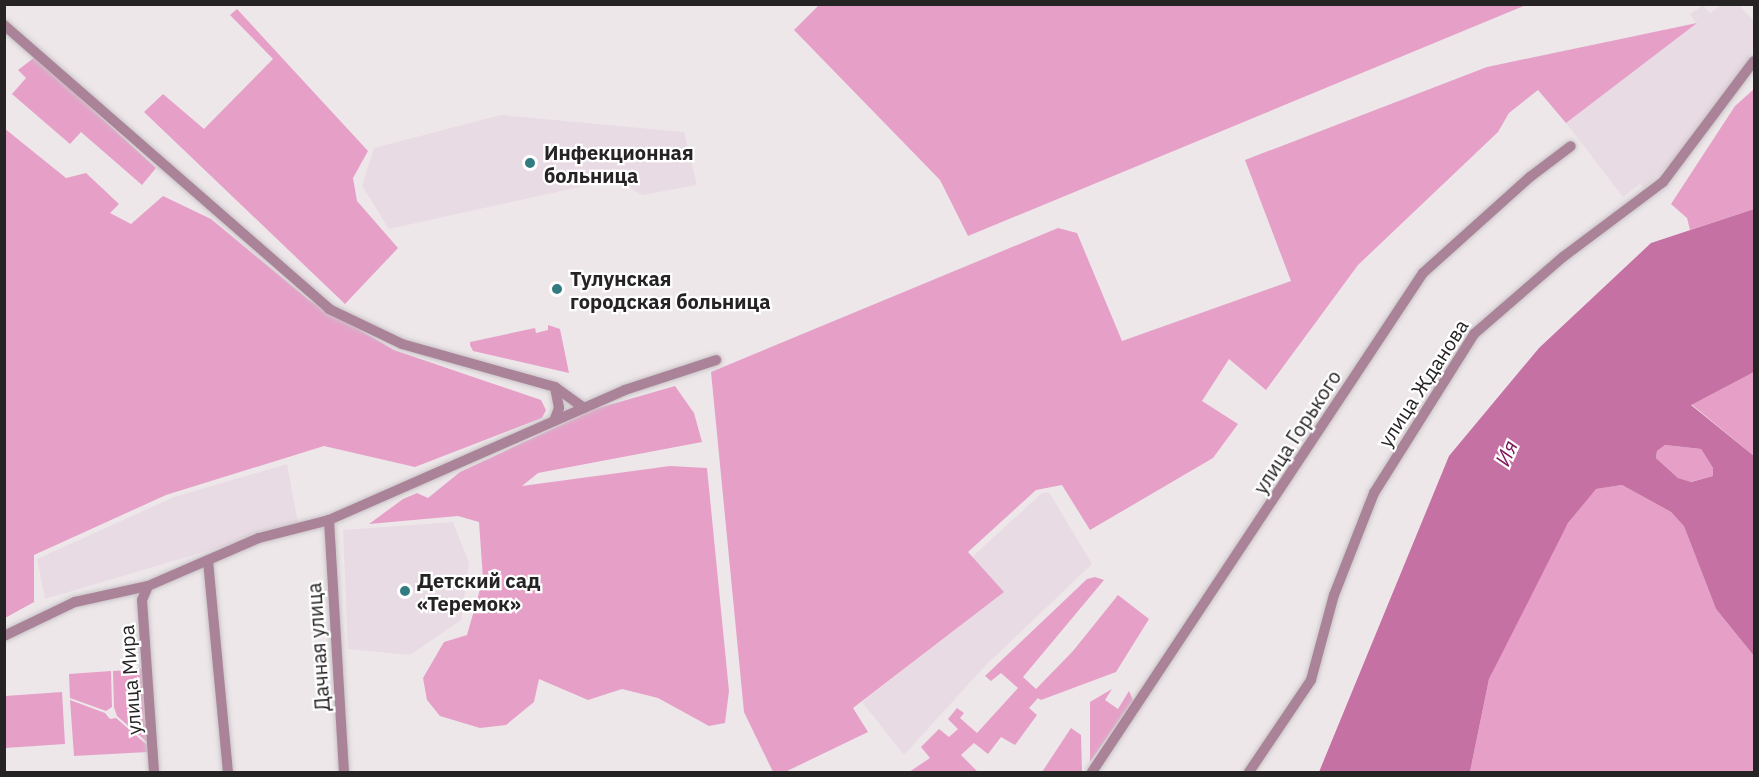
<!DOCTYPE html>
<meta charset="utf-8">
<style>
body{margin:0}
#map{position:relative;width:1759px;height:777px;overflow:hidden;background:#ede7ea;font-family:"IBM Plex Sans",sans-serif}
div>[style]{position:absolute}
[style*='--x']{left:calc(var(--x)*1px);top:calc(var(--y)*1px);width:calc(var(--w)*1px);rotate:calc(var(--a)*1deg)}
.built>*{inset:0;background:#e9dbe3}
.green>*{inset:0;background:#e6a0c8}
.water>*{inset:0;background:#c671a3}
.roads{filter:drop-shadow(0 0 2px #c9c4c6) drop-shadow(0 0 2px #c9c4c6)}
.minor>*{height:10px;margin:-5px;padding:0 5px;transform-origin:5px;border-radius:5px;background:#aa8399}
.dots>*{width:16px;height:16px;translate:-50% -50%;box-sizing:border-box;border:3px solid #fff;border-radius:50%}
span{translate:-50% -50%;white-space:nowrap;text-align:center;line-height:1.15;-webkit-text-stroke:4.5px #fff;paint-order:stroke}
.poi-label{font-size:20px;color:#252324;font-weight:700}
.left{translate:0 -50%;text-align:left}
.street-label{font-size:20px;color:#252324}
.water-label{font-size:21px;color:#7e185d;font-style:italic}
.frame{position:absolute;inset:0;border:6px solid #252324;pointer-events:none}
</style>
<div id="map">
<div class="built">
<div style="clip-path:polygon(1703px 5px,1710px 13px,1722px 5px,1739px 5px,1754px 21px,1754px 50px,1673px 161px,1644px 188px,1640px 184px,1623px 197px,1566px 123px,1696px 23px,1690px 14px)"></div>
<div style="clip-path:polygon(501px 115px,684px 132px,697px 185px,642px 195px,616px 179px,389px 229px,362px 186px,374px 148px)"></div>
<div style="clip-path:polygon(287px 464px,298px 524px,45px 599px,37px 559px,174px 497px)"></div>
<div style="clip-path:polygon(1049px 492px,1092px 564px,985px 666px,904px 755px,862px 702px,1003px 592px,972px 557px,1042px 493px)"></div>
<div style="clip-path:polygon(453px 522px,469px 563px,461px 620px,410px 655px,348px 649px,343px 530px)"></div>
</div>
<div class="green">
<div style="clip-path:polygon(819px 5px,819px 4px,1526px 5px,968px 236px,940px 180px,794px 30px)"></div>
<div style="clip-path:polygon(237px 9px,368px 151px,353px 178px,357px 201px,398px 248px,345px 304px,144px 112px,163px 94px,204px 129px,273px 59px,230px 15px)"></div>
<div style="clip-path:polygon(1697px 23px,1566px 123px,1538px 90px,1509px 113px,1498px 132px,1358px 265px,1266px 390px,1229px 359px,1202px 401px,1238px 424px,1213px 458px,1090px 530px,1062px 485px,1036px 490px,968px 552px,1004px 592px,853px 708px,868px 732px,785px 772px,773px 772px,744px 712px,711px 372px,1058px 228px,1077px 233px,1122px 341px,1291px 281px,1245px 160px,1487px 67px)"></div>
<div style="clip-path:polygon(35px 57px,156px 168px,142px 185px,81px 132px,70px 144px,12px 94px,26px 78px,18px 70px)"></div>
<div style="clip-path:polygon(1754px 89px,1754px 209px,1690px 230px,1687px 218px,1671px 204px,1735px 106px)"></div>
<div style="clip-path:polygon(4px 128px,66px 178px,86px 173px,119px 204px,110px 213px,131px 224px,163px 196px,211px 219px,309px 300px,394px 350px,541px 400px,546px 410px,542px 418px,415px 467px,324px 446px,166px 495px,34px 555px,34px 602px,5px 618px)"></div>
<div style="clip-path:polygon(548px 325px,560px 329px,569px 373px,473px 351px,470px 345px,470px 342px,535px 328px,536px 333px,548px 330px)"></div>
<div style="clip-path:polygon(1754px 372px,1754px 456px,1691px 404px)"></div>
<div style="clip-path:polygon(675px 386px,694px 413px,702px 442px,538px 473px,522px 486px,670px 466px,707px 468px,729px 691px,725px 723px,709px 726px,658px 698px,622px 689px,588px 700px,539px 679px,534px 702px,506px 725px,480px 728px,440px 716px,427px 700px,423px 678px,444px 642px,467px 635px,483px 579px,479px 522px,458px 516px,369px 524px,403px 499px,417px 493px,428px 498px,460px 472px,595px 409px)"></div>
<div style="clip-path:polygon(1665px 445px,1701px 449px,1713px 468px,1713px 476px,1690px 482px,1678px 478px,1656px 458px,1657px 451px)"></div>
<div style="clip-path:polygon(1622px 485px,1671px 512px,1684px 525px,1716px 609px,1754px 656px,1754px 772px,1470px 772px,1489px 679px,1530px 592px,1568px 523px,1595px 489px)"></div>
<div style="clip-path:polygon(1095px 577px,1104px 580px,1023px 677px,1036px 689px,1073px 651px,1118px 595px,1149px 619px,1116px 672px,1041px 700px,1038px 698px,1029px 708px,1037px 715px,1015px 745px,1001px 737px,988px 754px,974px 743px,961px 755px,978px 772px,909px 772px,930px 758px,921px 747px,939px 729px,949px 737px,958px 729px,948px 719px,957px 708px,964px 713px,960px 718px,977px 733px,1018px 688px,1001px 673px,991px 681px,985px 676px,1087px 579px)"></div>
<div style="clip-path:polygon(142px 669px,147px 742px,117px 716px,114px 707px,113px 671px)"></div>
<div style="clip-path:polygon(111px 671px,112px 707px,106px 711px,70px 698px,69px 674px)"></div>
<div style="clip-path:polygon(1112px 689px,1105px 700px,1118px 709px,1129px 691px,1133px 700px,1090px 762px,1090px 702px)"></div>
<div style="clip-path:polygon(62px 692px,65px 744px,5px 748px,5px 696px)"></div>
<div style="clip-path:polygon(70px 700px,105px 713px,110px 719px,116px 718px,147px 745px,148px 752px,74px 756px)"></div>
<div style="clip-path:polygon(1071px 728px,1081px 735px,1082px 772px,1042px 772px)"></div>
</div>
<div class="water">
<div style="clip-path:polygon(evenodd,1754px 209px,1754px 372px,1691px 405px,1754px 456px,1754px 656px,1716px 609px,1684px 526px,1671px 512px,1622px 485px,1596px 489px,1568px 523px,1489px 679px,1470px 772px,1319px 772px,1449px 456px,1539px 348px,1651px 243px,1754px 209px,1665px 445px,1701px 449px,1713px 468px,1713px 476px,1691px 482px,1678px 478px,1656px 458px,1657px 451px,1665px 445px)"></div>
</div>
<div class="roads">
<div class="minor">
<div style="--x:4;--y:25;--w:432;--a:41.1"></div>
<div style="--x:329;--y:309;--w:81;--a:25.6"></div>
<div style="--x:402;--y:344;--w:159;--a:15.7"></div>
<div style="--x:555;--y:387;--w:36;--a:36"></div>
<div style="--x:554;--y:421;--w:14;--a:-69"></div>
<div style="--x:559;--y:408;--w:21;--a:-101"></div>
<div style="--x:329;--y:520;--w:252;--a:86.6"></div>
<div style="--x:208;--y:561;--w:212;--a:84.6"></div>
<div style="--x:148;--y:586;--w:15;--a:113"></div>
<div style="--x:142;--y:600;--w:172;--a:86"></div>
<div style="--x:4;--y:636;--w:79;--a:-25.6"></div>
<div style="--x:75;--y:602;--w:75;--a:-12.4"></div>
<div style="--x:148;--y:586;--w:121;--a:-23.4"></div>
<div style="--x:259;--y:538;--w:72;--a:-14.4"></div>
<div style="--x:329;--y:520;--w:323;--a:-23.7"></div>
<div style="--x:625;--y:390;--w:96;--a:-18.2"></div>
<div style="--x:1092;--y:772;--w:599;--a:-56.44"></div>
<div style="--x:1423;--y:273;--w:144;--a:-41.9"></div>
<div style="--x:1530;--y:177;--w:51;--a:-37.1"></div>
<div style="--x:1249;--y:772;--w:111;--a:-56"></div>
<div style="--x:1311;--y:680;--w:88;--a:-74.9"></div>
<div style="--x:1334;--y:595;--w:110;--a:-68.6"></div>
<div style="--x:1374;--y:493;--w:188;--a:-57.8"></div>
<div style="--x:1474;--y:334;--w:118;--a:-40.9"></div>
<div style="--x:1563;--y:257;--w:125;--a:-36.9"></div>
<div style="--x:1663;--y:182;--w:151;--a:-53.1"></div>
</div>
</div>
<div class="dots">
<div style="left:530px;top:163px;background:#327b81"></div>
<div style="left:557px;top:289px;background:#327b81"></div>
<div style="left:405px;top:591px;background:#327b81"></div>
</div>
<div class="poi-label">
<span class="left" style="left:544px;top:164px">Инфекционная<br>больница</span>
<span class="left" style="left:570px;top:290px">Тулунская<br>городская больница</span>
<span class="left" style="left:417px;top:592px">Детский сад<br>«Теремок»</span>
</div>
<div class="street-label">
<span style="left:1423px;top:383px;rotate:-57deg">улица Жданова</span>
<span style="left:1297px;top:432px;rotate:-57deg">улица Горького</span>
<span style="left:318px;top:647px;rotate:-94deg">Дачная улица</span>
<span style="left:130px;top:680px;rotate:-94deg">улица Мира</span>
</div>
<div class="water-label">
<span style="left:1506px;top:453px;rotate:-67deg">Ия</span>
</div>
<div class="frame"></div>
</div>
